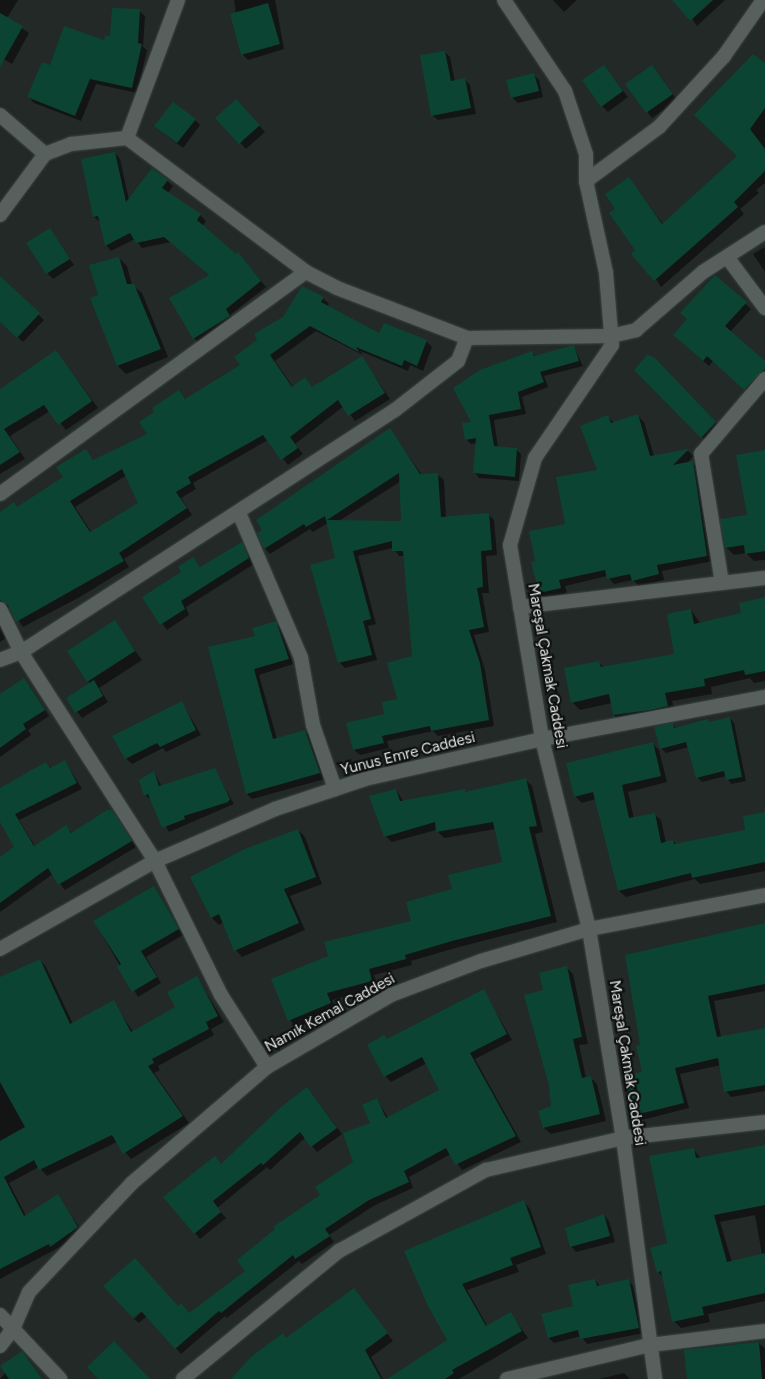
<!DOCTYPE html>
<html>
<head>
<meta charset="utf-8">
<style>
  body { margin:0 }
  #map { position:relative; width:765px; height:1379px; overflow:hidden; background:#222926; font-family:Figtree,sans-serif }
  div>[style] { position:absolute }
  .shadow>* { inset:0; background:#0007 }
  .building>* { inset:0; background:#0c4433 }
  .roads { filter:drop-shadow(0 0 1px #3e4542) drop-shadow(0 0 1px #3e4542) }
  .minor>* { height:14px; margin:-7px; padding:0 7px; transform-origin:7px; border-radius:7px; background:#58605d }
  span { translate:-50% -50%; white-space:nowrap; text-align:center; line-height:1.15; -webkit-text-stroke:4.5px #0e1110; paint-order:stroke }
  .street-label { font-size:15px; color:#e1e6e4 }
</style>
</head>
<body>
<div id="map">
  <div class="shadow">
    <div style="clip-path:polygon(0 0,18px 0,7px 18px,29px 33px,12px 64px,0 57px)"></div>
    <div style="clip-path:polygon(234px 0,275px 0,284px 49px,248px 60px,242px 54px)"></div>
    <div style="clip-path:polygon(553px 0,577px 0,564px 12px)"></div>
    <div style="clip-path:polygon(680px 0,725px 0,697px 26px)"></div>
    <div style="clip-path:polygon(139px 11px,145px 16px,143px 47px,147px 50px,137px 93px,96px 84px,81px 121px,34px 103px,29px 97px,51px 67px,111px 38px)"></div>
    <div style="clip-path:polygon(445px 52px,450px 57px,455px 82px,465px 80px,470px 85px,476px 114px,438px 120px,432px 115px)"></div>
    <div style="clip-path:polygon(765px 64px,765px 183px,756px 190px,759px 193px,740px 209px,744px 214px,661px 287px,637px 251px,617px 209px,629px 179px,663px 224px,739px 156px)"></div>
    <div style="clip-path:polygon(604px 66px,628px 97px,608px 112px,602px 106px)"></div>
    <div style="clip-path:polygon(657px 72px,677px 100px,652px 118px,647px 112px)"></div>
    <div style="clip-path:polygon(533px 74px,539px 80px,543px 97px,518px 103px,512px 97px)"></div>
    <div style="clip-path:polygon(242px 106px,265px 132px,246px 149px,217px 118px)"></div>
    <div style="clip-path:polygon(195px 120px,200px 125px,183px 148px,162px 132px)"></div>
    <div style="clip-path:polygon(115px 153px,120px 159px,129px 200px,152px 169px,173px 186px,168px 193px,200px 215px,206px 221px,202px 226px,236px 255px,238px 253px,266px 287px,230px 315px,235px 322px,199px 343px,194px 338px,210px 276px,171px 242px,142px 248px,135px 239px,111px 251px,106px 245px,100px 222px,94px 217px)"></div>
    <div style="clip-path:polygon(49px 229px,74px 265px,53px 279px,47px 273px)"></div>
    <div style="clip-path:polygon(765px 247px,765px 272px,753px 254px)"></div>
    <div style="clip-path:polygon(119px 258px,127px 266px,132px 285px,142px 293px,168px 357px,126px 374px,118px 366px,91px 299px,99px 296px)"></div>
    <div style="clip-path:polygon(715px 276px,751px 309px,730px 332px,765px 363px,765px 380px,751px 394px,713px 361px,709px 366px,680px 341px,689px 318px)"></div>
    <div style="clip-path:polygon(1px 279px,44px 320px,23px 342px,0 321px)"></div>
    <div style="clip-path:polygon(evenodd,323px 298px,329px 304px,327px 307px,380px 335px,426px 341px,432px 347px,423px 371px,410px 365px,408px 371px,360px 351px,363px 355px,316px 331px,275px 361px,293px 387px,310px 385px,313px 388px,362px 358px,390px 399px,355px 421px,344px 406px,295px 444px,303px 454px,288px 465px,268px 440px,193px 483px,196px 489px,181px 498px,192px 515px,124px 559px,129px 567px,80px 597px,23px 627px,10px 607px,0 610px,0 513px,14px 504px,18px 508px,64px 478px,86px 451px,94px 461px,148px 435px,156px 412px,179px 391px,186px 400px,242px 366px,323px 298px,127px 475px,140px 503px,92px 533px,75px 507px,127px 475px)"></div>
    <div style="clip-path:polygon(574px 347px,583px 366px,544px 376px,548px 387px,522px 397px,526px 414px,494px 420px,498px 448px,516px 449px,521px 454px,519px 481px,479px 478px,475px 473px,477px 443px,471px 444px,466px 439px,473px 423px,532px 353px,537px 357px)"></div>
    <div style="clip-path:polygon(56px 351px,98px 408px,66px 430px,50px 411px,10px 436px,25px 459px,0 474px,0 390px)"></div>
    <div style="clip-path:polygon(653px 359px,721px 428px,707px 442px,636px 370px)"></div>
    <div style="clip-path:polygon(607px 416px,614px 423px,638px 416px,644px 422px,654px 456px,688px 451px,694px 456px,686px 464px,693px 463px,699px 469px,713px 561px,662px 571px,664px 580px,639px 586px,633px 580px,614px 584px,607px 576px,565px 586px,567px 593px,547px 599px,541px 593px,533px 563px,567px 525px,598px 471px)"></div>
    <div style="clip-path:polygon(evenodd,390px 430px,422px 475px,438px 475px,444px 480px,446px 518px,488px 514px,494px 520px,497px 555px,486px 556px,489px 593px,482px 593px,489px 632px,474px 635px,485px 670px,494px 726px,438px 736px,433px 731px,387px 741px,389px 748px,360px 755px,354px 750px,398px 700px,413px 657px,404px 556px,399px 556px,393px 548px,358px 556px,376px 624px,368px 626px,377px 660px,345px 668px,339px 662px,336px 559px,328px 523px,313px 532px,310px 529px,270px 554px,265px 548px,390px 430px,401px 481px,403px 522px,339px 521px,401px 481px)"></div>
    <div style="clip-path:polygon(765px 452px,765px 560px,754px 561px,746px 553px,734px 555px,726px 547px,749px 516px)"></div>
    <div style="clip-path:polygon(242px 544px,254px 564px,186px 607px,189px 615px,167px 630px,143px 597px,183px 572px,193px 559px,201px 568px)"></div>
    <div style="clip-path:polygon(765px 599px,765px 681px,754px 683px,750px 678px,711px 687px,712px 694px,672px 701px,676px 714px,622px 723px,614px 715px,612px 703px,580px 710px,572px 702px,599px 662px,604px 668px,676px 655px,691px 610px,700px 623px,742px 614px)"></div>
    <div style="clip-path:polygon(114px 622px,142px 660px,99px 688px,108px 702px,82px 718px,67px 699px,90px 684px,69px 652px)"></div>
    <div style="clip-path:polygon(0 623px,6px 638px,0 642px)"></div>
    <div style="clip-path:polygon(275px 623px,281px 628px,293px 664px,259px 675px,277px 739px,305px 731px,311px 737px,325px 779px,252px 799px,247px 794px,210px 648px,256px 636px)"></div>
    <div style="clip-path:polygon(29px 686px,49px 716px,28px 730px,31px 735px,0 757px,0 696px)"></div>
    <div style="clip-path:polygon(182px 703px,201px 735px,166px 752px,163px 748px,132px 764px,126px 758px)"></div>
    <div style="clip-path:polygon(730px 718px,734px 723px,746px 781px,731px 784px,726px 776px,702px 782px,697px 777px,689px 747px,666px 753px,661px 748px,672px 725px,676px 728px,707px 720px,710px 723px)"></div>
    <div style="clip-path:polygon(652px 743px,659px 750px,667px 782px,628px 792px,634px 819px,654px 814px,661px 820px,666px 843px,673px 841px,677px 845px,746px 831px,765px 813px,765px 871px,700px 884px,695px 879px,626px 897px,619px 891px,596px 799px,582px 803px,575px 796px)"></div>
    <div style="clip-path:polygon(65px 761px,82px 789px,19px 820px,35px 846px,66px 827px,72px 833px,112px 812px,136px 847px,65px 890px,53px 874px,0 912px,0 858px,16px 847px,0 820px,0 790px,46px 763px,51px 768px)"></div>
    <div style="clip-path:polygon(214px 769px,234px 804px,169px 832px,152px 800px,145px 795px,154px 772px,162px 787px)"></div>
    <div style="clip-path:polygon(526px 780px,532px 786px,543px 832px,535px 834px,557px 922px,459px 947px,411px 961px,412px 965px,374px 975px,378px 987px,332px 1000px,337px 1010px,296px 1027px,290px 1020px,453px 890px,503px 862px,496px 829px,444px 838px,436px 830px,392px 842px,385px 836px,396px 790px,404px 802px,464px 791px,467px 793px)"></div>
    <div style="clip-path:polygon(298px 830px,305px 837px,322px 884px,290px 896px,305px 930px,242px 957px,236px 950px,224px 922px,219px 925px,212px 918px,192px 877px)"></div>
    <div style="clip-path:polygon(154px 888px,183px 935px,146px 957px,161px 983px,138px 997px,94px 921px)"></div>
    <div style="clip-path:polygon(765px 924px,765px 991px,714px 1001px,721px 1037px,765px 1030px,765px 1091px,731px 1097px,726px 1091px,721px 1065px,680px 1074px,689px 1108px,642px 1120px,636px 1114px,643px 1072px,642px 1046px)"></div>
    <div style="clip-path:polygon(40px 960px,46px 967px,73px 1024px,113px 1001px,133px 1032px,177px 1008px,197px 978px,224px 1022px,211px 1029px,214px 1035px,158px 1066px,160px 1070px,154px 1073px,189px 1123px,131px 1159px,117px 1142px,47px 1176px,39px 1167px,9px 1183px,26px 1216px,58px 1196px,84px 1234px,0 1279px,0 979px)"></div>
    <div style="clip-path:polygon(566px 967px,573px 974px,588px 1044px,579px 1045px,586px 1078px,590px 1077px,597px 1084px,606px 1121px,551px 1134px,544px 1128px,540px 1112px,553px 1107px,545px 991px)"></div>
    <div style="clip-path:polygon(483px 990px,512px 1040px,475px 1059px,521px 1142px,462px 1170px,451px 1154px,409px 1177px,413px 1188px,375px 1205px,329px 1235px,334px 1242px,302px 1264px,299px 1261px,227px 1318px,225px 1316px,181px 1354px,147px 1316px,139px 1323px,134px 1319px,146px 1308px,105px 1286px,178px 1307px,190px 1314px,247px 1271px,354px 1162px,372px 1123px,377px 1099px,388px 1118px,441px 1090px,427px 1063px,391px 1082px,385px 1076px,388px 1040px)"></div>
    <div style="clip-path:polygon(312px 1094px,342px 1134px,317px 1152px,305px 1138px,270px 1170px,267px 1167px,217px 1208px,226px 1218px,200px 1239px,195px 1233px,222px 1165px)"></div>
    <div style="clip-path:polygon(evenodd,765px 1146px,765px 1301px,708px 1314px,710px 1322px,681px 1328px,674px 1321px,664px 1278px,658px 1272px,693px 1149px,701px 1158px,765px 1146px,755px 1215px,762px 1255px,732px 1262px,720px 1222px,755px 1215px)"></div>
    <div style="clip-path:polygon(524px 1202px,530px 1209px,546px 1254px,516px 1265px,519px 1272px,467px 1290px,488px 1327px,511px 1314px,528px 1338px,459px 1379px,389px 1379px,449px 1340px,430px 1306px)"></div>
    <div style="clip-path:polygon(604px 1215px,609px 1221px,615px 1242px,576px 1252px,571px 1246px,581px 1222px)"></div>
    <div style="clip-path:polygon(595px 1280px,600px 1286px,628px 1280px,633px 1286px,644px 1333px,587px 1344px,581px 1336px,554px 1343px,549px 1338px)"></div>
    <div style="clip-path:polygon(354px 1290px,393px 1341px,371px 1357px,383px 1379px,232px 1379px)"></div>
    <div style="clip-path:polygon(759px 1343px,765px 1349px,765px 1379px,688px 1379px)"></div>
    <div style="clip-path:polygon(27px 1358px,42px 1379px,0 1379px,6px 1372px)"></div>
    <div style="clip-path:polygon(624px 1373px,630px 1379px,599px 1379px)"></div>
  </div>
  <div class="building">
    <div style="clip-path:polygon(672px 0,713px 0,690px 21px)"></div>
    <div style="clip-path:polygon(268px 3px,280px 44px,241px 55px,230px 14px)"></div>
    <div style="clip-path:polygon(112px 8px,140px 9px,138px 43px,142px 44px,132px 88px,90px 79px,75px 116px,27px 97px,42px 62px,50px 65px,64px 26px,104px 40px,105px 35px,110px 36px)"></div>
    <div style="clip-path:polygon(0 13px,23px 26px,0 67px)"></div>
    <div style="clip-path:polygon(445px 51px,451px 81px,465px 78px,471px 108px,431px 116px,420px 55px)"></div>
    <div style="clip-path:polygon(753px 54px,765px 63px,765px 108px,750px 129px,765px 149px,765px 171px,734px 202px,738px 207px,654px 281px,631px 254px,635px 250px,609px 213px,615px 209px,605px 194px,629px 177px,662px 224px,737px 156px,694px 115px)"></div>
    <div style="clip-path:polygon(604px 65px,623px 91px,601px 107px,582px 80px)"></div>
    <div style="clip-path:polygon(652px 65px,673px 94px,646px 113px,625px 84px)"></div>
    <div style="clip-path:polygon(534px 73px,539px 91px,511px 98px,506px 80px)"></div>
    <div style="clip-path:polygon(236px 99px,260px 125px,239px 144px,215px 118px)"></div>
    <div style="clip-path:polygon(173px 102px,196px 119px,177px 143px,154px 126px)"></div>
    <div style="clip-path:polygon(115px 152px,126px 202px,152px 168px,168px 180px,162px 188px,201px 214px,197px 220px,236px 254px,238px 252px,261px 281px,226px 309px,230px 316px,193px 339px,169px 298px,209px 275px,164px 237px,136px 243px,130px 233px,105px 246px,98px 216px,93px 217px,81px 159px)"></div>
    <div style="clip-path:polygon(50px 228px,70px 259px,46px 274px,26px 243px)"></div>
    <div style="clip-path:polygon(119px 257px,127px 284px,134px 284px,161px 349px,117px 366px,90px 298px,98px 295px,89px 265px)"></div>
    <div style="clip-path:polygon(715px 275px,747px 302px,725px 326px,765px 361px,765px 369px,744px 390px,707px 356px,703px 361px,673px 335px,687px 319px,680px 313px)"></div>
    <div style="clip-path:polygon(0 276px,40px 313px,17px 338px,0 322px)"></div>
    <div style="clip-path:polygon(evenodd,302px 286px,324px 297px,321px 302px,379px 333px,384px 323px,427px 340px,417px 366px,404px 360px,402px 366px,356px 347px,359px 352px,310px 326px,270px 355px,292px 387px,305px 377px,312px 387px,362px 356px,385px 393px,348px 416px,338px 400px,290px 437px,298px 448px,281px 460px,263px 435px,188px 477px,191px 483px,176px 492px,187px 508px,119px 553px,124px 561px,16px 622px,8px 605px,0 600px,0 512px,14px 502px,17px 507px,63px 477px,56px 467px,86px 449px,93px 460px,147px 434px,139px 422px,154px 412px,152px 408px,179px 390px,185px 399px,240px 365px,234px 357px,257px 340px,254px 334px,283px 317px,302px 286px,122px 469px,138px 503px,90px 532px,70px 501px,122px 469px)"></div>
    <div style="clip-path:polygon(574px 345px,579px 361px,540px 372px,544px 382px,518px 392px,521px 409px,489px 415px,494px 446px,517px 448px,515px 477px,473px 473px,476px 438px,465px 440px,462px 423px,471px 422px,453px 388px,480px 370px,532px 351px,534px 356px)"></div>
    <div style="clip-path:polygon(56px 350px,92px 401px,58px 425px,44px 405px,4px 429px,20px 452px,0 465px,0 389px)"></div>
    <div style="clip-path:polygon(647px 355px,654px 357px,716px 422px,701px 438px,634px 370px)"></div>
    <div style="clip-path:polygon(638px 414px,650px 456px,689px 449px,673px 465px,693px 461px,707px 556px,657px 565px,659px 574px,632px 581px,630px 574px,607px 579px,605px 570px,559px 580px,561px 588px,539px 593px,531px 562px,535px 561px,529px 531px,565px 524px,556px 477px,597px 470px,580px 426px,608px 415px,611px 423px)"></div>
    <div style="clip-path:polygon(evenodd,390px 428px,420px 474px,438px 473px,441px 517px,489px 513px,492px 550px,481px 551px,483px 587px,477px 588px,484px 627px,469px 630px,480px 663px,489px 720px,431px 731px,430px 726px,382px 736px,384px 743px,353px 750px,346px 723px,384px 714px,382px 702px,397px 699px,387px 663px,412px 656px,403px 551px,392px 551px,392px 541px,353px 551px,371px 619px,363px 621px,372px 655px,338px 663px,310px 565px,335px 558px,325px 516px,306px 527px,304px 524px,264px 549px,257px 533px,262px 530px,256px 520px,390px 428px,399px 473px,401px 521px,327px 520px,399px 473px)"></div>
    <div style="clip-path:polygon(765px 450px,765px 551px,745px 554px,744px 545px,725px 548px,720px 519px,747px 515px,736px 455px)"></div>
    <div style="clip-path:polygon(242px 542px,249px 558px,181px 601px,185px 609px,160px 625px,142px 597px,181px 572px,178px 567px,193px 557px,200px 567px)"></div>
    <div style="clip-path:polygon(765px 597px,765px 671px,745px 675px,744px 670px,704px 679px,705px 686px,665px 693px,668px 706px,650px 710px,613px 715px,609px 694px,571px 703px,564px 668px,599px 661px,601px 667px,674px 654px,667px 614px,691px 609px,694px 624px,741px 613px,739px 603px)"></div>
    <div style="clip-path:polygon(115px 620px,135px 651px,87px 682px,67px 651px)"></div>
    <div style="clip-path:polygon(276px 621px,289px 659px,254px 669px,273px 739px,305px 730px,320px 773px,246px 794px,208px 647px,255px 636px,252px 628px)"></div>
    <div style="clip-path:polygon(24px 678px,45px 710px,23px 724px,26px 729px,0 748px,0 694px)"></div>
    <div style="clip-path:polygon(94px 680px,103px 696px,75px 713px,66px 698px)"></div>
    <div style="clip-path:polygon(182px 701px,196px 730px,160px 747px,157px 743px,125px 759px,112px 736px)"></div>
    <div style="clip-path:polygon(730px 717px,742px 777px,726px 780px,724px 771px,696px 778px,686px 742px,660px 749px,654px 727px,673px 723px,674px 728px,708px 719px,709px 722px)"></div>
    <div style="clip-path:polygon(653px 742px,661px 776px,622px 785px,629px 818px,655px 813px,661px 843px,673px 840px,674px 844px,745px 830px,743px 816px,765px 812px,765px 862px,692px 878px,691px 873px,618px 891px,593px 792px,574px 797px,566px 763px)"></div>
    <div style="clip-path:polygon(65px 760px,77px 783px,15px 814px,34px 846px,66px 825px,71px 833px,107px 810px,112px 810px,132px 841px,58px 885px,48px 868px,0 903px,0 857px,14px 847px,0 822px,0 788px,46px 762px,50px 768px)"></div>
    <div style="clip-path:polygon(215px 768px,230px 799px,228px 802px,184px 816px,185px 819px,162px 828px,148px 794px,144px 796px,139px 780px,154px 771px,159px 786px)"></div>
    <div style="clip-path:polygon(526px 778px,537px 826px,529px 827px,551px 916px,452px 941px,405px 955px,406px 959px,369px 969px,372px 981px,327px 993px,331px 1003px,288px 1021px,271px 979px,328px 956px,324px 942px,411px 921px,406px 902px,452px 889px,448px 875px,502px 862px,493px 822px,436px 832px,435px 822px,384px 837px,369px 796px,396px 789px,400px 801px,465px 789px,465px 792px)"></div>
    <div style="clip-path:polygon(298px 829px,316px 877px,284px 889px,299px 923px,234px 951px,219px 914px,211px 918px,190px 877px,247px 848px)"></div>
    <div style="clip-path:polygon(154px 886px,179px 929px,141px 951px,157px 977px,132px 992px,117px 967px,121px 964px,93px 921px)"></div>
    <div style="clip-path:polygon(765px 923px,765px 984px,708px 996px,717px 1037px,765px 1028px,765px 1085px,724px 1092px,718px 1058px,675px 1068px,684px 1103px,635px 1115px,625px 1076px,642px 1072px,636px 1046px,640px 1045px,625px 955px)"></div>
    <div style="clip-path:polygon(40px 959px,70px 1024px,114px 1000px,131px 1032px,175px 1007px,167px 992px,197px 976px,218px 1016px,206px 1022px,209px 1029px,152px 1059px,154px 1063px,148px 1066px,183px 1116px,123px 1154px,112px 1135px,39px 1170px,34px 1160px,4px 1177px,24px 1216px,58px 1194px,78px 1227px,50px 1247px,49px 1244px,0 1269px,0 1141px,25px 1127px,0 1082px,0 977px)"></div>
    <div style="clip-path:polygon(567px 966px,582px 1037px,573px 1039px,582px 1078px,591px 1076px,600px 1114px,543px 1128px,538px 1111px,551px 1106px,549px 1086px,524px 995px,543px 990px,539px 973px)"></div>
    <div style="clip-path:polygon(484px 989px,507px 1034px,470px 1053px,516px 1136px,455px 1165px,446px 1148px,404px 1171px,409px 1182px,369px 1200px,325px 1229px,330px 1236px,295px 1259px,293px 1255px,221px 1313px,219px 1311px,175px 1349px,141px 1311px,133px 1318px,103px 1286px,135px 1258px,178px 1306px,181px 1303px,189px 1313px,245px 1271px,237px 1260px,275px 1229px,273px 1227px,320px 1195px,315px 1187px,353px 1162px,343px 1133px,370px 1123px,362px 1105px,377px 1098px,386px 1118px,439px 1090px,422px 1057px,384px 1077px,367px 1045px,384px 1035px,387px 1039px)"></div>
    <div style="clip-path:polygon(307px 1087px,337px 1128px,311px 1147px,300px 1132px,263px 1165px,261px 1163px,213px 1201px,221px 1212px,194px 1234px,163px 1197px,215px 1156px,221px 1164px,281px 1107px)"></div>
    <div style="clip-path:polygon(765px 1145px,765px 1205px,714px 1215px,727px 1262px,765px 1253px,765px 1293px,702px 1307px,704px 1315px,672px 1322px,661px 1271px,657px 1273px,650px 1248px,667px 1243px,649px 1156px,694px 1148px,696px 1158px)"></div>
    <div style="clip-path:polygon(524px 1200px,541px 1247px,510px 1258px,513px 1265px,462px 1284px,486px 1326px,511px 1312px,522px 1331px,452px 1370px,454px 1373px,445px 1379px,387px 1379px,447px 1340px,428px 1306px,404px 1251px)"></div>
    <div style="clip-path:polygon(604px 1214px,610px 1236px,570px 1247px,565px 1228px)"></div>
    <div style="clip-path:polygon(595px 1279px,597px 1286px,629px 1279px,639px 1328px,580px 1339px,578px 1330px,548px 1338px,541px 1314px,573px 1306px,568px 1285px)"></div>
    <div style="clip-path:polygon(354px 1288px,388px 1333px,365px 1350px,381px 1379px,231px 1379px,252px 1356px,283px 1333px,286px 1338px)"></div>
    <div style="clip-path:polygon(114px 1341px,150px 1379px,98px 1379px,87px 1367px)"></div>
    <div style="clip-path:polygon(759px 1342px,762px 1379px,687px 1379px,684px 1350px)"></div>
    <div style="clip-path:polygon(22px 1351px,25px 1355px,42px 1379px,9px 1379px,0 1366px)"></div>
  </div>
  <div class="roads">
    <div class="minor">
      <div style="left:504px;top:0;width:110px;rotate:56.2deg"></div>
      <div style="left:565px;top:91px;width:66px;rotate:71.6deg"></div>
      <div style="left:586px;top:154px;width:27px;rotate:90deg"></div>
      <div style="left:586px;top:181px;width:94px;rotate:77.7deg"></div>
      <div style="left:606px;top:273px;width:72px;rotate:85.2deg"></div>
      <div style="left:612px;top:345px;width:137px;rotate:124.3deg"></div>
      <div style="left:535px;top:458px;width:91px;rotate:106deg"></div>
      <div style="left:510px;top:545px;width:197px;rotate:80.6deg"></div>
      <div style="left:542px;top:739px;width:196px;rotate:76.1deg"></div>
      <div style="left:589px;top:929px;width:212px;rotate:80.8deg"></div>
      <div style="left:623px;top:1138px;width:243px;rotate:82.4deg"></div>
      <div style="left:0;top:115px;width:60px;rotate:40.9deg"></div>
      <div style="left:127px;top:138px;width:224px;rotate:36.8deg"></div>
      <div style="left:306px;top:272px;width:35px;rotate:27deg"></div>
      <div style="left:337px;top:288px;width:139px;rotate:21deg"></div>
      <div style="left:467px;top:338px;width:144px;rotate:-0.8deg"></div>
      <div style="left:611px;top:336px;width:26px;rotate:-13deg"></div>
      <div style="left:636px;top:330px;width:89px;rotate:-40.9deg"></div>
      <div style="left:703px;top:272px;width:74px;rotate:-32.8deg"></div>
      <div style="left:586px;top:181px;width:91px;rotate:-36.5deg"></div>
      <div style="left:659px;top:127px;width:96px;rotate:-47.5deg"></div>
      <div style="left:724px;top:56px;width:68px;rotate:-55.1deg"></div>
      <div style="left:0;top:215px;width:76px;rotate:-53.6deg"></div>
      <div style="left:45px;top:154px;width:28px;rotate:-21deg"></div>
      <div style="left:71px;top:144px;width:56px;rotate:-6.1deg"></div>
      <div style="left:127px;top:138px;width:147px;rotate:-69.7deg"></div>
      <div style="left:727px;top:257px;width:64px;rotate:53.3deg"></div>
      <div style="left:0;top:494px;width:378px;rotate:-36deg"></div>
      <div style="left:239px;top:513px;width:158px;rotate:66.8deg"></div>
      <div style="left:301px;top:658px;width:68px;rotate:79.8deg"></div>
      <div style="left:313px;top:725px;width:68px;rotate:71deg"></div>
      <div style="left:722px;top:583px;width:131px;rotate:-99.2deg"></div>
      <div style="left:701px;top:454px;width:99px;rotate:-49.5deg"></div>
      <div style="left:520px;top:607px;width:247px;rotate:-6.8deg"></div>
      <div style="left:0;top:609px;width:48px;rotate:64deg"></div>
      <div style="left:21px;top:652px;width:248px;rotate:57.3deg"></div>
      <div style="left:155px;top:861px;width:149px;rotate:63.8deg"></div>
      <div style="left:221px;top:995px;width:85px;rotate:57.4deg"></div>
      <div style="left:0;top:660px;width:22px;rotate:-21deg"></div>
      <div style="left:21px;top:652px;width:445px;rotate:-32.9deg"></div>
      <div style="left:395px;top:410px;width:80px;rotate:-37.9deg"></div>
      <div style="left:458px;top:361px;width:25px;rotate:-69deg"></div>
      <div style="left:0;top:949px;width:178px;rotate:-29.6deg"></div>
      <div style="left:155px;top:861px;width:131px;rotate:-23.4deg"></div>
      <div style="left:275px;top:809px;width:95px;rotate:-18.4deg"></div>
      <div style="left:365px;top:779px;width:181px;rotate:-12.7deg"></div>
      <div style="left:542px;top:739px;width:227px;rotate:-10.7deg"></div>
      <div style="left:0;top:1315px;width:88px;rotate:46.8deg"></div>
      <div style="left:0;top:1346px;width:21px;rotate:-53deg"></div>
      <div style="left:13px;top:1329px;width:40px;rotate:-66.6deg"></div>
      <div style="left:29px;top:1292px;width:150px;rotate:-46.6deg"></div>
      <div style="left:132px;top:1183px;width:178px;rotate:-40.7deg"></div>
      <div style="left:267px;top:1067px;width:143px;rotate:-30.1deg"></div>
      <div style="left:391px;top:995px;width:96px;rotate:-20.7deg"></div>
      <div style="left:481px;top:961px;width:113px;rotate:-16.5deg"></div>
      <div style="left:589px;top:929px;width:179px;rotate:-10.9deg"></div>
      <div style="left:183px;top:1379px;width:202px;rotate:-39.4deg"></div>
      <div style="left:339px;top:1251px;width:168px;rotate:-28.9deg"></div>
      <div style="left:486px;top:1170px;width:141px;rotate:-13.1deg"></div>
      <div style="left:623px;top:1138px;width:143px;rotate:-6.4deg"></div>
      <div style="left:507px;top:1379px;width:147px;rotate:-13.4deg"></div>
      <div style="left:650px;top:1345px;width:116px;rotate:-6.9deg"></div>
    </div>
  </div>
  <div class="street-label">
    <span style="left:547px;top:666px;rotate:80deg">Mareşal Çakmak Caddesi</span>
    <span style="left:408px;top:754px;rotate:-14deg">Yunus Emre Caddesi</span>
    <span style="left:330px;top:1013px;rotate:-29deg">Namık Kemal Caddesi</span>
    <span style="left:627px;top:1063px;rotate:81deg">Mareşal Çakmak Caddesi</span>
  </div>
</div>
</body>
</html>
